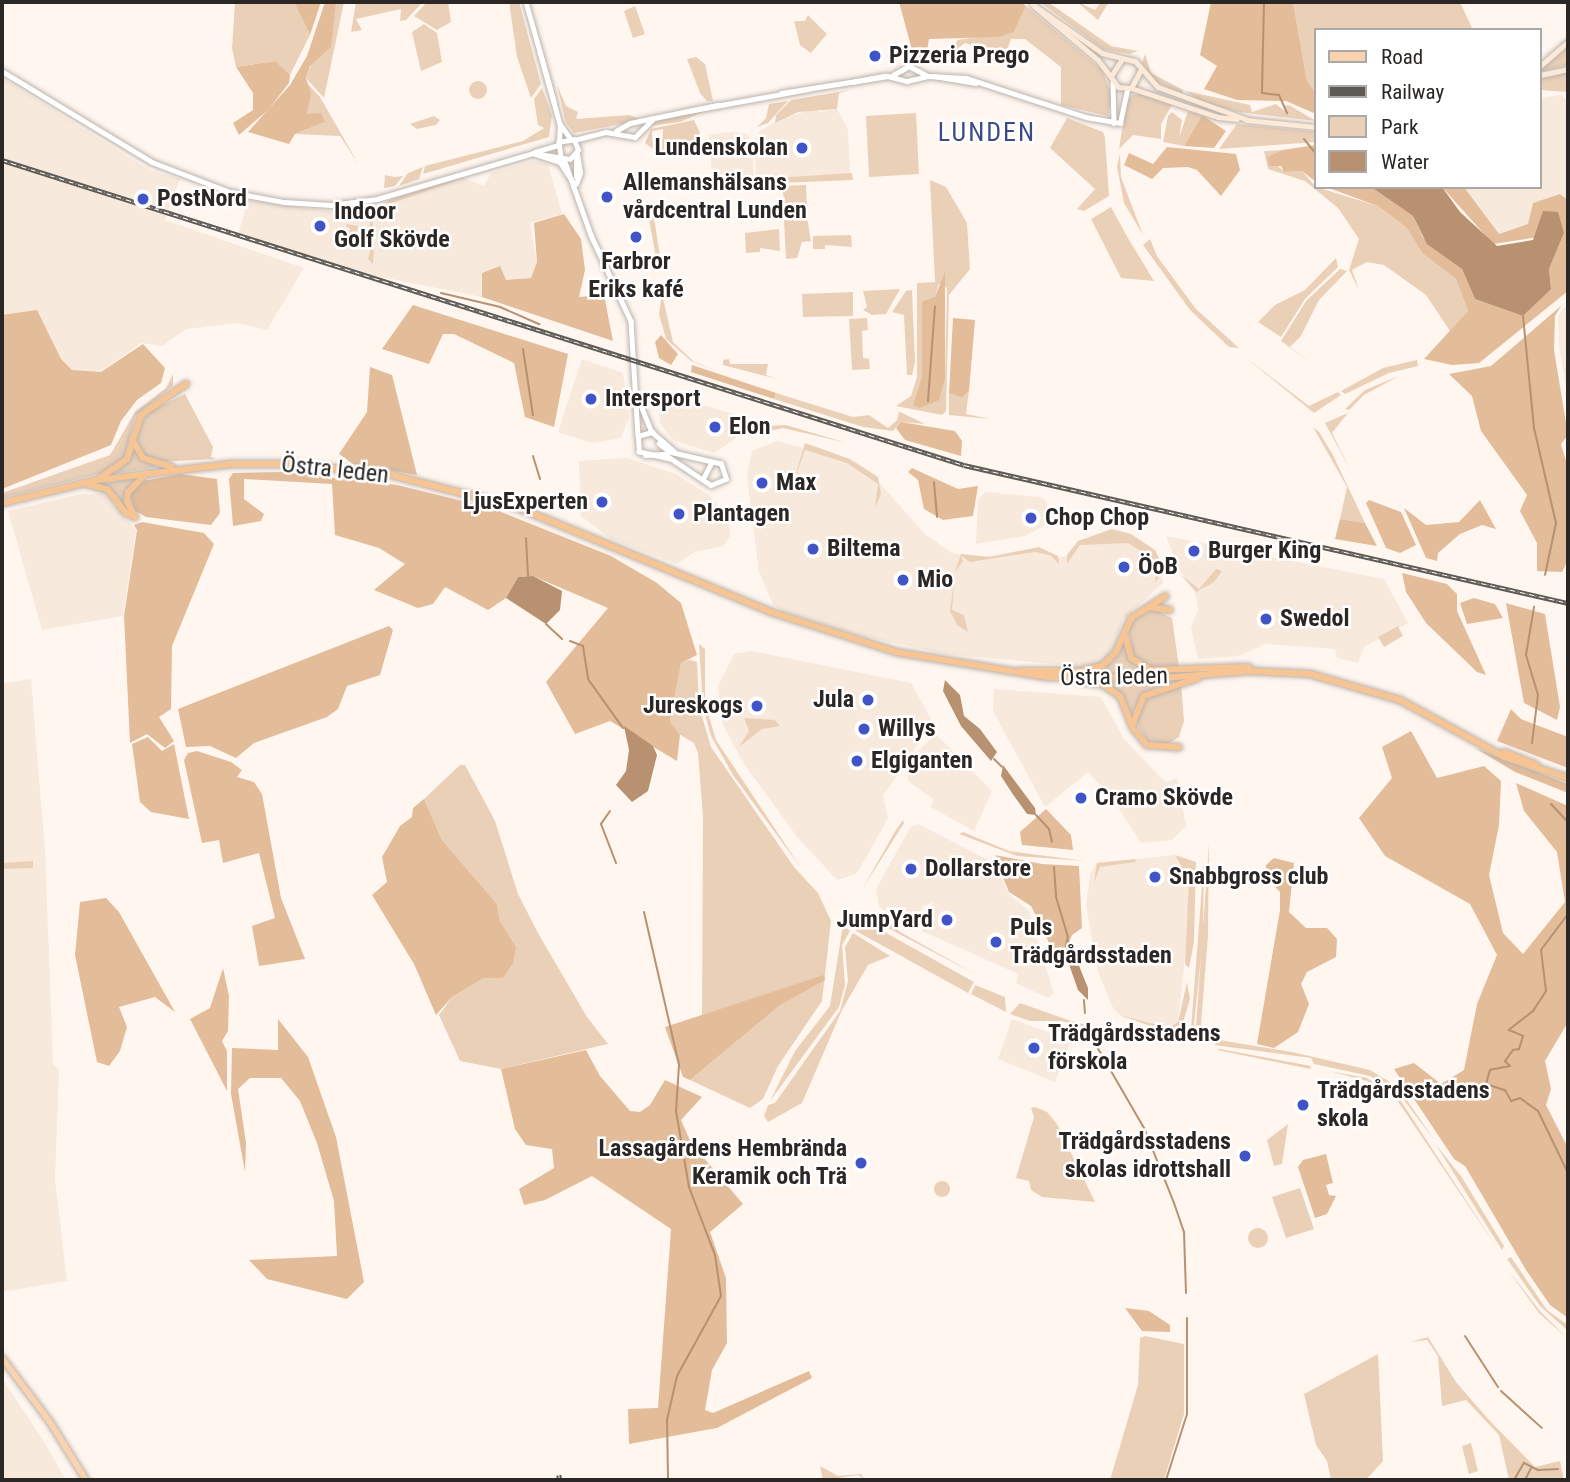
<!DOCTYPE html>
<html>
<head>
<meta charset="utf-8">
<style>
  body { margin:0 }
  #map { position:relative; width:1570px; height:1482px; overflow:hidden; background:#fff6ef; font-family:"Roboto Condensed",sans-serif }
  div>[style] { position:absolute }
  .built>* { inset:0; background:#f7e9dc }
  .green>* { inset:0; background:#ebd0b8 }
  .round { border-radius:50% }
  .forest>* { inset:0; background:#e3bc9a }
  .water>* { inset:0; background:#b79170 }
  .stream>* { height:2px; margin:-1px; padding:0 1px; transform-origin:1px; border-radius:1px; background:#b79170 }
  .roads { filter:drop-shadow(0 0 2px #bbb3ac) drop-shadow(0 0 2px #bbb3ac) }
  .tertiary>* { height:4.5px; margin:-2.25px; padding:0 2.25px; transform-origin:2.25px; border-radius:2.25px; background:#fff }
  .secondary>* { height:5px; margin:-2.5px; padding:0 2.5px; transform-origin:2.5px; border-radius:2.5px; background:#fce9d7 }
  .primary>* { height:6px; margin:-3px; padding:0 3px; transform-origin:3px; border-radius:3px; background:#f9d3af }
  .trunk>* { height:6px; margin:-3px; padding:0 3px; transform-origin:3px; border-radius:3px; background:#f7c494 }
  .rail>* { height:4.5px; margin-top:-2.25px; transform-origin:0; background:repeating-linear-gradient(90deg,#fff 0 5px,#5d5955 0 10px); box-sizing:border-box; border-block:2px solid #5d5955 }
  .dots>* { width:19px; height:19px; translate:-50% -50%; box-sizing:border-box; border:4px solid #fff; border-radius:50% }
  span { translate:-50% -50%; white-space:nowrap; text-align:center; line-height:1.15; -webkit-text-stroke:5px #fff; paint-order:stroke }
  .poi-label { font-size:24px; color:#2a2724; font-weight:700 }
  .left { translate:0 -50%; text-align:left }
  .right { translate:-100% -50%; text-align:right }
  .street-label { font-size:24px; color:#2a2724 }
  .neighbourhood-label { font-size:26px; color:#3c4b87; letter-spacing:2px }
  .frame { position:absolute; inset:0; border:4px solid #2a2724; pointer-events:none }
  .legend { position:absolute; left:1314px; top:28px; width:228px; height:161px; box-sizing:border-box; background:#fff; border:2px solid #aaa9a7; margin:0; padding:9px 12px; list-style:none; font-size:21px; color:#2a2724 }
  .legend li { display:flex; align-items:center; gap:14px; height:35px }
  .legend b { width:35px; border:2px solid #aaa9a7 }
</style>
</head>
<body>
<div id="map">
  <div class="built">
    <div style="clip-path:polygon(2px 78px,149px 170px,180px 179px,165px 220px,304px 268px,267px 330px,237px 323px,186px 329px,162px 346px,141px 343px,100px 372px,71px 370px,2px 315px)"></div>
    <div style="clip-path:polygon(1561px 95px,1568px 101px,1568px 200px,1560px 194px,1528px 224px,1499px 234px,1464px 187px,1540px 187px,1540px 98px)"></div>
    <div style="clip-path:polygon(817px 108px,819px 112px,837px 109px,848px 129px,850px 174px,756px 179px,754px 142px,760px 131px,780px 119px)"></div>
    <div style="clip-path:polygon(731px 132px,746px 134px,752px 140px,754px 182px,713px 185px,709px 135px)"></div>
    <div style="clip-path:polygon(532px 161px,548px 164px,562px 214px,530px 223px,537px 262px,531px 278px,506px 280px,482px 272px,482px 297px,372px 275px,238px 235px,248px 200px,337px 212px,364px 211px,464px 178px,484px 186px,491px 173px)"></div>
    <div style="clip-path:polygon(1564px 307px,1568px 307px,1568px 400px,1559px 346px,1558px 317px)"></div>
    <div style="clip-path:polygon(582px 359px,623px 373px,629px 418px,621px 438px,592px 443px,558px 432px)"></div>
    <div style="clip-path:polygon(666px 394px,737px 415px,735px 439px,714px 453px,674px 441px,660px 423px,659px 409px)"></div>
    <div style="clip-path:polygon(777px 441px,848px 460px,877px 480px,925px 534px,952px 553px,976px 558px,1036px 548px,1058px 558px,1069px 555px,1084px 542px,1133px 542px,1158px 562px,1163px 583px,1123px 619px,1115px 645px,1103px 662px,1088px 667px,945px 654px,858px 635px,782px 611px,773px 604px,759px 572px,747px 477px,752px 451px)"></div>
    <div style="clip-path:polygon(627px 458px,676px 474px,710px 496px,729px 523px,730px 536px,724px 546px,694px 552px,677px 564px,611px 539px,581px 516px,579px 461px)"></div>
    <div style="clip-path:polygon(985px 492px,1041px 497px,1047px 502px,1047px 524px,1025px 536px,976px 544px,978px 500px)"></div>
    <div style="clip-path:polygon(81px 494px,104px 494px,136px 530px,123px 616px,42px 630px,8px 511px)"></div>
    <div style="clip-path:polygon(1166px 536px,1384px 579px,1408px 623px,1364px 647px,1358px 663px,1337px 658px,1335px 649px,1265px 644px,1239px 656px,1198px 659px,1191px 627px,1198px 610px,1195px 591px,1179px 570px)"></div>
    <div style="clip-path:polygon(752px 651px,911px 683px,932px 721px,908px 760px,936px 734px,992px 791px,974px 831px,931px 807px,933px 799px,908px 781px,907px 762px,883px 795px,888px 818px,867px 856px,856px 874px,837px 880px,798px 838px,744px 764px,723px 725px,718px 686px,734px 654px)"></div>
    <div style="clip-path:polygon(31px 679px,45px 851px,53px 1064px,59px 1070px,55px 1180px,67px 1281px,2px 1292px,2px 684px)"></div>
    <div style="clip-path:polygon(994px 689px,1101px 697px,1124px 739px,1166px 783px,1177px 778px,1186px 826px,1172px 840px,1141px 843px,1114px 801px,1088px 772px,1045px 807px,993px 711px)"></div>
    <div style="clip-path:polygon(918px 824px,994px 863px,1009px 894px,1029px 911px,1054px 994px,1048px 998px,1016px 983px,1018px 974px,922px 931px,933px 902px,923px 907px,913px 927px,879px 907px,876px 889px,910px 828px)"></div>
    <div style="clip-path:polygon(1176px 855px,1189px 879px,1189px 920px,1178px 1022px,1169px 1028px,1123px 1017px,1114px 1010px,1098px 972px,1086px 906px,1090px 874px,1097px 863px)"></div>
    <div style="clip-path:polygon(1012px 1019px,1071px 1041px,1055px 1082px,998px 1059px)"></div>
    <div style="clip-path:polygon(2px 1378px,48px 1448px,66px 1480px,2px 1480px)"></div>
  </div>
  <div class="green">
    <div style="clip-path:polygon(235px 2px,294px 2px,310px 35px,290px 75px,274px 61px,236px 67px,232px 48px)"></div>
    <div style="clip-path:polygon(336px 2px,344px 2px,324px 98px,306px 78px)"></div>
    <div style="clip-path:polygon(356px 2px,419px 2px,421px 4px,406px 20px,400px 21px,401px 9px,356px 19px,362px 30px,351px 32px)"></div>
    <div style="clip-path:polygon(427px 2px,448px 2px,451px 22px,437px 30px,414px 16px)"></div>
    <div style="clip-path:polygon(509px 2px,519px 2px,541px 84px,531px 98px,517px 57px)"></div>
    <div style="clip-path:polygon(1040px 2px,1048px 2px,1111px 46px,1138px 51px,1129px 54px,1103px 49px)"></div>
    <div style="clip-path:polygon(1077px 2px,1095px 10px,1101px 2px,1109px 2px,1098px 20px)"></div>
    <div style="clip-path:polygon(1293px 2px,1460px 2px,1473px 30px,1316px 30px,1316px 93px,1307px 81px)"></div>
    <div style="clip-path:polygon(635px 6px,645px 34px,633px 38px,624px 11px)"></div>
    <div style="clip-path:polygon(1026px 6px,1102px 70px,1112px 95px,1108px 116px,1061px 105px,1061px 67px,1025px 39px,1011px 39px,1005px 56px,965px 43px,954px 51px,957px 40px,1014px 32px)"></div>
    <div style="clip-path:polygon(808px 15px,827px 34px,811px 53px,800px 45px,794px 21px,805px 21px)"></div>
    <div style="clip-path:polygon(424px 24px,437px 33px,442px 62px,421px 71px,412px 32px)"></div>
    <div style="clip-path:polygon(1568px 45px,1568px 65px,1540px 72px,1540px 69px)"></div>
    <div style="clip-path:polygon(1145px 54px,1151px 73px,1183px 90px,1182px 94px,1153px 80px,1142px 63px)"></div>
    <div style="clip-path:polygon(696px 57px,705px 64px,713px 101px,707px 101px,700px 93px,687px 59px)"></div>
    <div style="clip-path:polygon(1568px 72px,1568px 92px,1540px 90px,1540px 79px)"></div>
    <div class="round" style="left:469px;top:81px;width:18px;height:18px"></div>
    <div style="clip-path:polygon(306px 82px,320px 97px,359px 165px,340px 136px,295px 134px,325px 122px,307px 114px,310px 93px)"></div>
    <div style="clip-path:polygon(557px 85px,566px 106px,578px 112px,576px 119px,629px 115px,642px 120px,574px 133px,566px 123px)"></div>
    <div style="clip-path:polygon(542px 88px,552px 115px,549px 137px,423px 174px,425px 166px,523px 141px,544px 128px,538px 125px,534px 99px)"></div>
    <div style="clip-path:polygon(850px 90px,839px 93px,837px 109px,798px 112px,775px 123px,776px 115px,791px 100px)"></div>
    <div style="clip-path:polygon(1186px 91px,1250px 105px,1252px 112px,1276px 104px,1286px 112px,1283px 106px,1289px 105px,1316px 121px,1238px 112px,1200px 101px)"></div>
    <div style="clip-path:polygon(1144px 94px,1172px 105px,1161px 124px,1161px 139px,1133px 135px,1119px 149px,1126px 103px,1132px 95px)"></div>
    <div style="clip-path:polygon(788px 101px,768px 123px,757px 127px,766px 118px,769px 104px)"></div>
    <div style="clip-path:polygon(705px 111px,680px 122px,649px 126px,661px 119px)"></div>
    <div style="clip-path:polygon(1188px 111px,1202px 115px,1184px 146px,1163px 142px,1168px 116px,1172px 112px,1182px 120px,1179px 138px)"></div>
    <div style="clip-path:polygon(916px 113px,919px 174px,869px 177px,866px 116px)"></div>
    <div style="clip-path:polygon(434px 116px,440px 120px,436px 125px,417px 129px,410px 124px)"></div>
    <div style="clip-path:polygon(1067px 118px,1103px 132px,1105px 138px,1109px 196px,1084px 211px,1077px 209px,1095px 189px,1050px 148px)"></div>
    <div style="clip-path:polygon(694px 120px,700px 133px,700px 150px,662px 152px,663px 129px,652px 131px,653px 149px,645px 143px,651px 129px)"></div>
    <div style="clip-path:polygon(1237px 124px,1316px 132px,1316px 142px,1219px 149px)"></div>
    <div style="clip-path:polygon(1282px 150px,1267px 157px,1285px 172px,1302px 171px,1316px 187px,1378px 206px,1407px 228px,1422px 253px,1456px 279px,1468px 311px,1450px 331px,1426px 295px,1384px 265px,1367px 262px,1352px 270px,1359px 290px,1349px 270px,1359px 239px,1338px 208px,1305px 181px,1268px 169px,1264px 151px)"></div>
    <div style="clip-path:polygon(1120px 153px,1121px 177px,1143px 235px,1124px 203px,1117px 167px)"></div>
    <div style="clip-path:polygon(423px 167px,419px 179px,399px 186px,408px 173px)"></div>
    <div style="clip-path:polygon(852px 173px,853px 180px,756px 184px,756px 179px)"></div>
    <div style="clip-path:polygon(385px 175px,394px 177px,403px 176px,395px 186px,384px 188px)"></div>
    <div style="clip-path:polygon(465px 176px,464px 178px,383px 206px,389px 200px)"></div>
    <div style="clip-path:polygon(evenodd,930px 180px,946px 187px,967px 223px,970px 269px,949px 295px,946px 411px,942px 415px,896px 406px,911px 396px,917px 377px,917px 283px,935px 282px,930px 180px,939px 284px,947px 288px,945px 379px,913px 405px,922px 376px,922px 301px,935px 297px,939px 284px)"></div>
    <div style="clip-path:polygon(806px 185px,807px 212px,786px 215px,782px 186px)"></div>
    <div style="clip-path:polygon(1111px 207px,1128px 238px,1154px 281px,1121px 278px,1091px 219px)"></div>
    <div style="clip-path:polygon(647px 208px,651px 208px,655px 224px,661px 263px,657px 263px)"></div>
    <div style="clip-path:polygon(372px 209px,374px 250px,373px 264px,368px 259px,371px 247px,347px 240px,341px 251px,342px 238px,348px 237px,350px 228px,347px 227px,346px 224px,358px 226px,355px 238px,370px 237px,370px 219px,364px 219px,364px 211px,346px 212px,340px 218px,341px 213px,335px 211px)"></div>
    <div style="clip-path:polygon(807px 217px,811px 241px,802px 242px,797px 258px,786px 259px,784px 220px)"></div>
    <div style="clip-path:polygon(779px 229px,780px 251px,760px 248px,760px 252px,746px 253px,745px 233px)"></div>
    <div style="clip-path:polygon(851px 235px,852px 247px,825px 245px,825px 249px,813px 249px,813px 236px)"></div>
    <div style="clip-path:polygon(1150px 239px,1157px 256px,1196px 309px,1239px 348px,1229px 347px,1190px 310px,1143px 245px)"></div>
    <div style="clip-path:polygon(1336px 258px,1338px 267px,1305px 299px,1281px 337px,1258px 322px,1275px 305px,1305px 290px)"></div>
    <div style="clip-path:polygon(1340px 269px,1347px 271px,1319px 300px,1301px 336px,1290px 347px,1315px 366px,1281px 341px,1306px 301px)"></div>
    <div style="clip-path:polygon(900px 289px,886px 314px,872px 315px,863px 310px,867px 307px,863px 291px)"></div>
    <div style="clip-path:polygon(912px 290px,915px 362px,912px 375px,907px 375px,904px 315px,892px 312px,906px 291px)"></div>
    <div style="clip-path:polygon(853px 292px,853px 316px,803px 317px,802px 294px)"></div>
    <div style="clip-path:polygon(662px 294px,673px 342px,693px 361px,717px 371px,691px 361px,666px 339px,659px 314px)"></div>
    <div style="clip-path:polygon(867px 318px,868px 330px,862px 331px,863px 358px,869px 359px,870px 369px,852px 370px,849px 319px)"></div>
    <div style="clip-path:polygon(1245px 357px,1309px 406px,1338px 392px,1341px 395px,1314px 413px)"></div>
    <div style="clip-path:polygon(729px 359px,730px 364px,768px 364px,766px 375px,777px 379px,723px 365px,723px 360px)"></div>
    <div style="clip-path:polygon(1417px 360px,1418px 366px,1389px 373px,1345px 394px,1341px 391px,1383px 368px)"></div>
    <div style="clip-path:polygon(173px 374px,173px 386px,135px 416px,124px 459px,106px 472px,2px 498px,2px 493px,110px 455px,135px 412px,166px 388px)"></div>
    <div style="clip-path:polygon(1399px 376px,1364px 395px,1349px 410px,1345px 409px,1365px 390px)"></div>
    <div style="clip-path:polygon(969px 391px,966px 414px,990px 419px,949px 415px,949px 393px,962px 398px)"></div>
    <div style="clip-path:polygon(776px 393px,853px 417px,869px 415px,888px 428px,897px 420px,899px 412px,894px 409px,925px 424px,901px 422px,893px 431px,863px 427px,774px 399px)"></div>
    <div style="clip-path:polygon(185px 394px,213px 447px,211px 457px,216px 459px,155px 462px,142px 454px,136px 443px,137px 429px,149px 412px)"></div>
    <div style="clip-path:polygon(1348px 413px,1332px 433px,1351px 471px,1325px 423px)"></div>
    <div style="clip-path:polygon(786px 425px,840px 441px,847px 443px,783px 428px,747px 436px,767px 426px)"></div>
    <div style="clip-path:polygon(1313px 427px,1319px 432px,1333px 455px,1365px 523px,1340px 519px,1347px 487px)"></div>
    <div style="clip-path:polygon(805px 443px,850px 459px,878px 477px,881px 494px,875px 508px,878px 484px,847px 463px,805px 450px,797px 472px,801px 474px,796px 473px)"></div>
    <div style="clip-path:polygon(133px 447px,156px 467px,116px 473px,127px 462px)"></div>
    <div style="clip-path:polygon(137px 478px,126px 492px,130px 513px,115px 493px,100px 484px)"></div>
    <div style="clip-path:polygon(1112px 529px,1131px 534px,1155px 550px,1164px 568px,1156px 582px,1152px 558px,1128px 543px,1080px 545px,1067px 564px,1067px 555px,1078px 541px)"></div>
    <div style="clip-path:polygon(1039px 547px,1058px 556px,1059px 564px,1050px 555px,1035px 552px,970px 562px,961px 556px,963px 561px,955px 572px,961px 554px,990px 557px)"></div>
    <div style="clip-path:polygon(1216px 569px,1222px 571px,1214px 582px,1196px 592px,1181px 575px,1199px 589px)"></div>
    <div style="clip-path:polygon(955px 574px,952px 610px,964px 615px,968px 632px,957px 625px,950px 611px)"></div>
    <div style="clip-path:polygon(1153px 609px,1172px 618px,1179px 667px,1152px 669px,1132px 655px,1129px 629px,1136px 618px)"></div>
    <div style="clip-path:polygon(1398px 626px,1403px 636px,1384px 647px,1378px 637px)"></div>
    <div style="clip-path:polygon(1123px 642px,1130px 660px,1147px 674px,1085px 674px,1111px 663px)"></div>
    <div style="clip-path:polygon(699px 644px,705px 649px,705px 703px,716px 740px,801px 868px,733px 775px,711px 736px,703px 707px)"></div>
    <div style="clip-path:polygon(690px 660px,697px 662px,699px 706px,711px 747px,794px 867px,818px 893px,831px 921px,822px 1001px,778px 1066px,763px 1099px,750px 1108px,690px 1080px,779px 1006px,824px 980px,824px 976px,702px 1015px,703px 817px,698px 753px,694px 743px,674px 731px,670px 722px,681px 662px)"></div>
    <div style="clip-path:polygon(1174px 679px,1144px 693px,1131px 714px,1126px 703px,1104px 682px)"></div>
    <div style="clip-path:polygon(1181px 683px,1184px 721px,1179px 737px,1168px 744px,1148px 741px,1135px 720px,1143px 700px)"></div>
    <div style="clip-path:polygon(744px 718px,775px 720px,780px 726px,762px 729px,739px 747px,749px 731px)"></div>
    <div style="clip-path:polygon(460px 765px,465px 765px,495px 821px,518px 894px,538px 933px,587px 1017px,608px 1044px,501px 1069px,460px 1061px,439px 1015px,452px 997px,484px 978px,503px 978px,516px 947px,500px 921px,497px 904px,442px 840px,424px 799px)"></div>
    <div style="clip-path:polygon(903px 820px,904px 823px,863px 888px,894px 833px)"></div>
    <div style="clip-path:polygon(963px 832px,1009px 851px,1085px 861px,1017px 856px,959px 834px)"></div>
    <div style="clip-path:polygon(1209px 843px,1208px 936px,1201px 1024px,1210px 1039px,1203px 1043px,1196px 1026px)"></div>
    <div style="clip-path:polygon(1175px 855px,1196px 862px,1194px 942px,1189px 968px,1185px 964px,1189px 879px)"></div>
    <div style="clip-path:polygon(1135px 859px,1136px 862px,1100px 867px,1094px 883px,1097px 863px)"></div>
    <div style="clip-path:polygon(1204px 860px,1203px 938px,1194px 1024px,1199px 1042px,1193px 1039px,1191px 1029px)"></div>
    <div style="clip-path:polygon(33px 861px,33px 868px,2px 869px,2px 863px)"></div>
    <div style="clip-path:polygon(871px 911px,902px 933px,977px 975px,888px 928px)"></div>
    <div style="clip-path:polygon(863px 920px,974px 982px,968px 993px,856px 931px)"></div>
    <div style="clip-path:polygon(843px 925px,850px 931px,842px 945px,845px 985px,839px 1007px,770px 1101px,795px 1051px,830px 1006px)"></div>
    <div style="clip-path:polygon(853px 933px,890px 956px,868px 965px,842px 1010px,802px 1103px,768px 1122px,764px 1116px,768px 1105px,775px 1103px,840px 1011px,848px 981px,845px 947px)"></div>
    <div style="clip-path:polygon(1187px 982px,1190px 999px,1179px 1036px,1119px 1015px,1169px 1028px,1178px 1022px)"></div>
    <div style="clip-path:polygon(975px 985px,1005px 997px,1006px 1012px,971px 994px)"></div>
    <div style="clip-path:polygon(1020px 1003px,1071px 1021px,1168px 1046px,1061px 1021px,1030px 1021px,1010px 1014px)"></div>
    <div style="clip-path:polygon(1219px 1040px,1292px 1052px,1370px 1070px,1398px 1087px,1435px 1141px,1400px 1095px,1370px 1076px,1314px 1064px,1311px 1058px,1214px 1045px)"></div>
    <div style="clip-path:polygon(1220px 1049px,1311px 1066px,1310px 1069px,1217px 1050px)"></div>
    <div style="clip-path:polygon(1329px 1071px,1367px 1078px,1401px 1101px,1499px 1251px,1397px 1100px,1367px 1081px)"></div>
    <div style="clip-path:polygon(1035px 1107px,1047px 1112px,1057px 1124px,1095px 1202px,1042px 1197px,1031px 1190px,1029px 1181px,1016px 1178px,1034px 1117px,1031px 1108px)"></div>
    <div style="clip-path:polygon(1288px 1124px,1282px 1164px,1274px 1166px,1267px 1140px)"></div>
    <div style="clip-path:polygon(1436px 1145px,1461px 1176px,1504px 1246px,1502px 1250px)"></div>
    <div class="round" style="left:934px;top:1181px;width:16px;height:16px"></div>
    <div style="clip-path:polygon(1300px 1188px,1314px 1229px,1286px 1238px,1272px 1197px)"></div>
    <div class="round" style="left:1248px;top:1228px;width:20px;height:20px"></div>
    <div style="clip-path:polygon(1511px 1257px,1547px 1310px,1568px 1325px,1568px 1331px,1540px 1306px,1507px 1259px)"></div>
    <div style="clip-path:polygon(1508px 1270px,1540px 1311px,1568px 1339px,1539px 1313px)"></div>
    <div style="clip-path:polygon(1145px 1336px,1184px 1344px,1184px 1414px,1164px 1480px,1110px 1480px,1138px 1385px,1140px 1338px)"></div>
    <div style="clip-path:polygon(1428px 1337px,1456px 1382px,1489px 1420px,1535px 1467px,1560px 1461px,1564px 1480px,1509px 1480px,1499px 1435px,1466px 1400px,1442px 1406px,1438px 1356px,1427px 1340px,1411px 1342px)"></div>
    <div style="clip-path:polygon(1378px 1354px,1383px 1461px,1366px 1480px,1331px 1480px,1327px 1461px,1316px 1445px,1304px 1394px)"></div>
    <div style="clip-path:polygon(1471px 1443px,1478px 1471px,1469px 1474px,1462px 1446px)"></div>
    <div style="clip-path:polygon(820px 1466px,838px 1476px,861px 1474px,865px 1480px,858px 1475px,823px 1480px)"></div>
  </div>
  <div class="forest">
    <div style="clip-path:polygon(294px 2px,321px 2px,310px 35px)"></div>
    <div style="clip-path:polygon(325px 2px,336px 2px,331px 47px,310px 66px,306px 78px,311px 93px,307px 114px,321px 113px,325px 122px,295px 134px,289px 144px,248px 132px,290px 85px,307px 56px)"></div>
    <div style="clip-path:polygon(899px 2px,1021px 2px,1026px 6px,1014px 32px,999px 37px,929px 39px,925px 62px,912px 50px)"></div>
    <div style="clip-path:polygon(1211px 2px,1293px 2px,1307px 81px,1316px 93px,1316px 114px,1286px 101px,1237px 100px,1204px 89px,1217px 66px,1200px 55px)"></div>
    <div style="clip-path:polygon(275px 61px,290px 75px,289px 83px,268px 110px,239px 135px,233px 123px,253px 110px,253px 93px,236px 67px)"></div>
    <div style="clip-path:polygon(1202px 115px,1226px 131px,1214px 148px,1184px 146px)"></div>
    <div style="clip-path:polygon(1316px 145px,1316px 182px,1302px 171px,1284px 172px,1281px 166px,1269px 166px,1267px 157px,1282px 150px)"></div>
    <div style="clip-path:polygon(1167px 147px,1236px 154px,1240px 170px,1221px 196px,1197px 170px,1188px 167px,1163px 168px,1152px 179px,1124px 165px,1129px 153px,1153px 164px)"></div>
    <div style="clip-path:polygon(1326px 187px,1371px 187px,1413px 216px,1423px 237px,1462px 269px,1475px 299px,1523px 316px,1551px 288px,1549px 269px,1564px 233px,1493px 244px,1442px 187px,1464px 187px,1499px 234px,1528px 224px,1533px 203px,1560px 194px,1568px 200px,1568px 291px,1479px 363px,1452px 365px,1424px 359px,1468px 311px,1456px 279px,1422px 253px,1407px 228px,1378px 206px)"></div>
    <div style="clip-path:polygon(564px 214px,581px 239px,585px 270px,579px 297px,604px 295px,613px 341px,482px 297px,482px 273px,500px 266px,506px 280px,531px 278px,537px 262px,534px 223px)"></div>
    <div style="clip-path:polygon(945px 272px,945px 379px,939px 400px,920px 408px,913px 405px,922px 376px,922px 301px,935px 297px)"></div>
    <div style="clip-path:polygon(413px 305px,568px 354px,554px 427px,525px 417px,514px 363px,454px 334px,443px 334px,429px 364px,382px 349px)"></div>
    <div style="clip-path:polygon(1561px 306px,1555px 316px,1554px 350px,1568px 435px,1561px 444px,1568px 468px,1568px 560px,1562px 572px,1537px 571px,1537px 543px,1520px 511px,1527px 495px,1481px 431px,1472px 396px,1449px 374px,1491px 366px)"></div>
    <div style="clip-path:polygon(37px 310px,61px 359px,72px 370px,101px 372px,143px 344px,165px 368px,161px 383px,137px 400px,121px 421px,111px 445px,2px 489px,2px 315px)"></div>
    <div style="clip-path:polygon(953px 318px,975px 320px,969px 391px,962px 398px,949px 393px)"></div>
    <div style="clip-path:polygon(661px 335px,678px 354px,671px 365px,659px 358px,655px 342px)"></div>
    <div style="clip-path:polygon(692px 365px,776px 393px,774px 399px,691px 372px)"></div>
    <div style="clip-path:polygon(370px 367px,392px 375px,417px 475px,353px 464px,339px 454px,367px 412px)"></div>
    <div style="clip-path:polygon(901px 422px,955px 431px,962px 441px,961px 456px,905px 440px,896px 428px)"></div>
    <div style="clip-path:polygon(912px 468px,958px 489px,978px 486px,973px 516px,943px 520px,924px 509px,918px 480px,908px 472px)"></div>
    <div style="clip-path:polygon(284px 472px,397px 485px,491px 508px,611px 556px,657px 583px,681px 603px,697px 655px,681px 663px,670px 722px,680px 735px,677px 761px,610px 721px,575px 734px,546px 682px,608px 608px,533px 576px,518px 577px,506px 598px,488px 610px,445px 587px,433px 604px,418px 608px,374px 590px,405px 564px,379px 548px,335px 535px,332px 484px,244px 479px,244px 499px,264px 514px,261px 521px,233px 526px,229px 479px,233px 473px)"></div>
    <div style="clip-path:polygon(180px 474px,217px 479px,220px 513px,211px 525px,146px 517px,134px 510px,130px 495px,143px 481px)"></div>
    <div style="clip-path:polygon(1369px 500px,1401px 512px,1416px 545px,1400px 553px,1386px 548px,1366px 503px)"></div>
    <div style="clip-path:polygon(1480px 500px,1496px 529px,1482px 525px,1460px 534px,1438px 553px,1437px 561px,1426px 558px,1404px 508px,1426px 525px,1459px 522px)"></div>
    <div style="clip-path:polygon(1340px 519px,1365px 523px,1377px 546px,1335px 539px)"></div>
    <div style="clip-path:polygon(142px 522px,204px 533px,214px 544px,172px 646px,171px 709px,159px 717px,174px 741px,165px 748px,147px 734px,130px 743px,124px 616px,137px 530px,134px 525px)"></div>
    <div style="clip-path:polygon(1402px 573px,1447px 584px,1457px 594px,1457px 611px,1486px 675px,1477px 672px,1426px 623px,1406px 592px)"></div>
    <div style="clip-path:polygon(1474px 598px,1495px 604px,1503px 618px,1467px 624px,1460px 603px)"></div>
    <div style="clip-path:polygon(1506px 603px,1545px 614px,1560px 707px,1557px 720px,1524px 703px)"></div>
    <div style="clip-path:polygon(389px 626px,393px 630px,380px 675px,347px 686px,338px 709px,327px 717px,254px 743px,236px 758px,210px 746px,186px 747px,178px 709px)"></div>
    <div style="clip-path:polygon(1511px 709px,1521px 719px,1568px 737px,1568px 768px,1497px 741px)"></div>
    <div style="clip-path:polygon(1411px 731px,1437px 778px,1484px 766px,1501px 781px,1499px 825px,1489px 875px,1503px 933px,1523px 954px,1565px 902px,1557px 852px,1524px 811px,1516px 783px,1568px 806px,1568px 1022px,1545px 1061px,1551px 1089px,1546px 1105px,1568px 1148px,1568px 1318px,1550px 1305px,1526px 1270px,1465px 1166px,1454px 1159px,1394px 1069px,1414px 1063px,1441px 1084px,1464px 1070px,1477px 1004px,1497px 955px,1470px 904px,1385px 856px,1359px 818px,1392px 778px,1382px 747px)"></div>
    <div style="clip-path:polygon(148px 737px,162px 751px,174px 744px,189px 819px,151px 812px,140px 802px,132px 744px)"></div>
    <div style="clip-path:polygon(1475px 748px,1568px 784px,1568px 793px,1515px 772px)"></div>
    <div style="clip-path:polygon(197px 751px,231px 762px,242px 770px,237px 777px,254px 782px,262px 794px,281px 898px,305px 959px,259px 966px,252px 926px,275px 918px,259px 853px,223px 863px,219px 840px,202px 843px,184px 760px,188px 753px)"></div>
    <div style="clip-path:polygon(424px 799px,442px 840px,497px 904px,500px 921px,516px 947px,513px 963px,503px 978px,484px 978px,452px 997px,436px 1015px,414px 964px,372px 895px,387px 882px,382px 857px,400px 826px,412px 817px,413px 808px)"></div>
    <div style="clip-path:polygon(1046px 809px,1071px 835px,1073px 850px,1022px 845px,1020px 832px)"></div>
    <div style="clip-path:polygon(995px 855px,1042px 864px,1079px 866px,1082px 928px,1072px 935px,1063px 957px,1054px 953px,1031px 906px,1009px 892px,1001px 873px,1003px 863px)"></div>
    <div style="clip-path:polygon(1274px 858px,1294px 863px,1289px 912px,1306px 928px,1327px 928px,1337px 939px,1336px 957px,1307px 972px,1301px 984px,1309px 1004px,1298px 1032px,1274px 1048px,1257px 1044px,1280px 910px,1280px 892px,1266px 877px,1266px 865px)"></div>
    <div style="clip-path:polygon(106px 898px,119px 912px,175px 1012px,155px 997px,119px 1007px,127px 1027px,120px 1051px,109px 1066px,97px 1062px,75px 955px,80px 902px)"></div>
    <div style="clip-path:polygon(223px 968px,229px 996px,228px 1031px,222px 1041px,227px 1051px,227px 1091px,190px 1019px,210px 1008px)"></div>
    <div style="clip-path:polygon(824px 975px,825px 980px,779px 1006px,690px 1080px,683px 1077px,665px 1027px)"></div>
    <div style="clip-path:polygon(278px 1019px,308px 1057px,336px 1137px,364px 1282px,347px 1299px,267px 1279px,249px 1260px,337px 1256px,334px 1201px,317px 1143px,300px 1101px,281px 1078px,250px 1078px,238px 1089px,246px 1143px,245px 1172px,231px 1094px,232px 1048px,278px 1050px)"></div>
    <div style="clip-path:polygon(586px 1050px,600px 1076px,630px 1111px,640px 1112px,650px 1105px,665px 1080px,702px 1097px,681px 1120px,691px 1143px,743px 1204px,710px 1232px,726px 1278px,727px 1343px,712px 1370px,705px 1410px,713px 1413px,809px 1371px,812px 1378px,717px 1428px,629px 1444px,628px 1409px,658px 1408px,671px 1229px,592px 1176px,545px 1200px,524px 1205px,519px 1189px,554px 1168px,552px 1149px,526px 1145px,515px 1129px,501px 1069px)"></div>
    <div style="clip-path:polygon(1326px 1154px,1333px 1183px,1326px 1185px,1329px 1195px,1336px 1196px,1327px 1214px,1315px 1218px,1298px 1167px,1303px 1160px)"></div>
    <div style="clip-path:polygon(1125px 1308px,1149px 1311px,1170px 1325px,1170px 1332px,1142px 1331px)"></div>
  </div>
  <div class="water">
    <div style="clip-path:polygon(1371px 187px,1442px 187px,1460px 212px,1497px 246px,1533px 240px,1543px 211px,1558px 212px,1564px 233px,1549px 269px,1551px 289px,1523px 316px,1475px 299px,1462px 269px,1427px 244px,1413px 216px)"></div>
    <div style="clip-path:polygon(533px 576px,562px 591px,560px 610px,546px 624px,506px 598px,518px 577px)"></div>
    <div style="clip-path:polygon(945px 680px,960px 695px,964px 716px,980px 729px,997px 752px,991px 761px,961px 726px,943px 691px)"></div>
    <div style="clip-path:polygon(624px 726px,653px 746px,657px 755px,648px 791px,632px 802px,616px 785px,626px 771px,629px 750px)"></div>
    <div style="clip-path:polygon(1003px 765px,1035px 808px,1036px 815px,1027px 814px,1012px 793px,1001px 776px)"></div>
    <div style="clip-path:polygon(1067px 936px,1088px 988px,1088px 1000px,1078px 990px,1064px 950px)"></div>
  </div>
  <div class="stream">
    <div style="left:1264px;top:2px;width:91px;rotate:91.3deg"></div>
    <div style="left:1262px;top:93px;width:17px;rotate:7deg"></div>
    <div style="left:1279px;top:95px;width:20px;rotate:66deg"></div>
    <div style="left:1304px;top:139px;width:19px;rotate:51deg"></div>
    <div style="left:441px;top:293px;width:61px;rotate:13.3deg"></div>
    <div style="left:500px;top:307px;width:43px;rotate:23.6deg"></div>
    <div style="left:1523px;top:316px;width:113px;rotate:84.4deg"></div>
    <div style="left:1534px;top:428px;width:98px;rotate:77deg"></div>
    <div style="left:1556px;top:523px;width:53px;rotate:101.9deg"></div>
    <div style="left:523px;top:349px;width:67px;rotate:81.4deg"></div>
    <div style="left:928px;top:401px;width:95px;rotate:-85.8deg"></div>
    <div style="left:533px;top:456px;width:24px;rotate:73deg"></div>
    <div style="left:934px;top:482px;width:35px;rotate:85deg"></div>
    <div style="left:526px;top:538px;width:38px;rotate:87deg"></div>
    <div style="left:546px;top:624px;width:22px;rotate:43deg"></div>
    <div style="left:570px;top:641px;width:14px;rotate:21deg"></div>
    <div style="left:583px;top:646px;width:33px;rotate:81deg"></div>
    <div style="left:588px;top:679px;width:60px;rotate:54.5deg"></div>
    <div style="left:1532px;top:743px;width:48px;rotate:-82.9deg"></div>
    <div style="left:1538px;top:695px;width:42px;rotate:-106.7deg"></div>
    <div style="left:1526px;top:655px;width:49px;rotate:-80.5deg"></div>
    <div style="left:994px;top:759px;width:11px;rotate:45deg"></div>
    <div style="left:1551px;top:804px;width:25px;rotate:47deg"></div>
    <div style="left:610px;top:811px;width:16px;rotate:125deg"></div>
    <div style="left:601px;top:824px;width:42px;rotate:69deg"></div>
    <div style="left:1036px;top:815px;width:19px;rotate:47deg"></div>
    <div style="left:1049px;top:829px;width:13px;rotate:77deg"></div>
    <div style="left:1054px;top:867px;width:30px;rotate:86deg"></div>
    <div style="left:1056px;top:897px;width:42px;rotate:73.3deg"></div>
    <div style="left:644px;top:912px;width:157px;rotate:77.1deg"></div>
    <div style="left:679px;top:1065px;width:46px;rotate:93.7deg"></div>
    <div style="left:676px;top:1111px;width:77px;rotate:80.3deg"></div>
    <div style="left:689px;top:1187px;width:73px;rotate:69.1deg"></div>
    <div style="left:715px;top:1255px;width:41px;rotate:81.7deg"></div>
    <div style="left:721px;top:1296px;width:91px;rotate:118.8deg"></div>
    <div style="left:677px;top:1376px;width:45px;rotate:102.8deg"></div>
    <div style="left:667px;top:1420px;width:60px;rotate:89deg"></div>
    <div style="left:1568px;top:914px;width:45px;rotate:126.9deg"></div>
    <div style="left:1541px;top:950px;width:41px;rotate:83deg"></div>
    <div style="left:1546px;top:991px;width:24px;rotate:123deg"></div>
    <div style="left:1533px;top:1011px;width:31px;rotate:142deg"></div>
    <div style="left:1509px;top:1030px;width:15px;rotate:23deg"></div>
    <div style="left:1523px;top:1036px;width:14px;rotate:107deg"></div>
    <div style="left:1519px;top:1049px;width:6px;rotate:171deg"></div>
    <div style="left:1513px;top:1050px;width:14px;rotate:126deg"></div>
    <div style="left:1505px;top:1061px;width:7px;rotate:45deg"></div>
    <div style="left:1510px;top:1066px;width:20px;rotate:169deg"></div>
    <div style="left:1490px;top:1070px;width:15px;rotate:106deg"></div>
    <div style="left:1486px;top:1084px;width:20px;rotate:18deg"></div>
    <div style="left:1505px;top:1090px;width:13px;rotate:61deg"></div>
    <div style="left:1511px;top:1101px;width:9px;rotate:-18deg"></div>
    <div style="left:1520px;top:1098px;width:22px;rotate:36deg"></div>
    <div style="left:1538px;top:1111px;width:69px;rotate:64.2deg"></div>
    <div style="left:1084px;top:1000px;width:13px;rotate:86deg"></div>
    <div style="left:1093px;top:1040px;width:102px;rotate:59.9deg"></div>
    <div style="left:1144px;top:1128px;width:81px;rotate:68.2deg"></div>
    <div style="left:1174px;top:1203px;width:31px;rotate:71deg"></div>
    <div style="left:1184px;top:1232px;width:61px;rotate:88.1deg"></div>
    <div style="left:1568px;top:1222px;width:12px;rotate:90deg"></div>
    <div style="left:1465px;top:1336px;width:61px;rotate:57.1deg"></div>
    <div style="left:1501px;top:1391px;width:55px;rotate:42.1deg"></div>
    <div style="left:1166px;top:1480px;width:69px;rotate:-72.3deg"></div>
    <div style="left:1187px;top:1414px;width:96px;rotate:-90deg"></div>
    <div style="left:1514px;top:1480px;width:20px;rotate:-60deg"></div>
    <div style="left:1524px;top:1463px;width:16px;rotate:27deg"></div>
    <div style="left:1538px;top:1470px;width:20px;rotate:-3deg"></div>
    <div style="left:1525px;top:1480px;width:13px;rotate:-63deg"></div>
  </div>
  <div class="roads">
    <div class="tertiary">
      <div style="left:526px;top:2px;width:103px;rotate:74.2deg"></div>
      <div style="left:540px;top:52px;width:75px;rotate:74.5deg"></div>
      <div style="left:560px;top:124px;width:17px;rotate:54deg"></div>
      <div style="left:2px;top:71px;width:175px;rotate:31.2deg"></div>
      <div style="left:152px;top:162px;width:84px;rotate:21deg"></div>
      <div style="left:230px;top:192px;width:55px;rotate:10.5deg"></div>
      <div style="left:284px;top:202px;width:47px;rotate:3.7deg"></div>
      <div style="left:331px;top:205px;width:46px;rotate:-7.4deg"></div>
      <div style="left:377px;top:199px;width:163px;rotate:-16.4deg"></div>
      <div style="left:533px;top:153px;width:37px;rotate:9deg"></div>
      <div style="left:570px;top:159px;width:12px;rotate:-48deg"></div>
      <div style="left:578px;top:150px;width:11px;rotate:-112deg"></div>
      <div style="left:574px;top:140px;width:15px;rotate:172deg"></div>
      <div style="left:559px;top:142px;width:15px;rotate:82deg"></div>
      <div style="left:893px;top:75px;width:18px;rotate:-29deg"></div>
      <div style="left:909px;top:66px;width:21px;rotate:28deg"></div>
      <div style="left:928px;top:76px;width:38px;rotate:3deg"></div>
      <div style="left:966px;top:78px;width:126px;rotate:18deg"></div>
      <div style="left:1086px;top:117px;width:35px;rotate:10deg"></div>
      <div style="left:1120px;top:123px;width:35px;rotate:-78deg"></div>
      <div style="left:934px;top:76px;width:42px;rotate:9.7deg"></div>
      <div style="left:852px;top:82px;width:33px;rotate:-11deg"></div>
      <div style="left:1113px;top:82px;width:41px;rotate:88.6deg"></div>
      <div style="left:781px;top:93px;width:108px;rotate:-9deg"></div>
      <div style="left:888px;top:76px;width:20px;rotate:15deg"></div>
      <div style="left:907px;top:81px;width:22px;rotate:-13deg"></div>
      <div style="left:688px;top:111px;width:123px;rotate:-10.3deg"></div>
      <div style="left:616px;top:131px;width:16px;rotate:-30deg"></div>
      <div style="left:630px;top:123px;width:90px;rotate:-11.6deg"></div>
      <div style="left:574px;top:140px;width:33px;rotate:-14deg"></div>
      <div style="left:606px;top:132px;width:29px;rotate:10deg"></div>
      <div style="left:635px;top:137px;width:24px;rotate:-45deg"></div>
      <div style="left:559px;top:142px;width:17px;rotate:-87deg"></div>
      <div style="left:535px;top:152px;width:24px;rotate:-17deg"></div>
      <div style="left:535px;top:154px;width:26px;rotate:18deg"></div>
      <div style="left:560px;top:162px;width:24px;rotate:57deg"></div>
      <div style="left:564px;top:159px;width:81px;rotate:70.4deg"></div>
      <div style="left:591px;top:235px;width:95px;rotate:65.1deg"></div>
      <div style="left:631px;top:321px;width:115px;rotate:86.5deg"></div>
      <div style="left:576px;top:177px;width:22px;rotate:-90deg"></div>
      <div style="left:576px;top:184px;width:12px;rotate:-70deg"></div>
      <div style="left:580px;top:173px;width:20px;rotate:-99deg"></div>
      <div style="left:638px;top:398px;width:37px;rotate:68deg"></div>
      <div style="left:645px;top:455px;width:19px;rotate:-3deg"></div>
      <div style="left:664px;top:454px;width:56px;rotate:33.4deg"></div>
      <div style="left:711px;top:485px;width:16px;rotate:-22deg"></div>
      <div style="left:726px;top:479px;width:16px;rotate:-108deg"></div>
      <div style="left:721px;top:464px;width:53px;rotate:-167deg"></div>
      <div style="left:669px;top:452px;width:13px;rotate:-141deg"></div>
      <div style="left:670px;top:459px;width:32px;rotate:-167deg"></div>
      <div style="left:639px;top:452px;width:16px;rotate:-94deg"></div>
      <div style="left:638px;top:436px;width:15px;rotate:-16deg"></div>
      <div style="left:652px;top:432px;width:30px;rotate:41deg"></div>
      <div style="left:704px;top:477px;width:16px;rotate:-63deg"></div>
    </div>
    <div class="secondary">
      <div style="left:1032px;top:4px;width:85px;rotate:35deg"></div>
      <div style="left:1102px;top:53px;width:34px;rotate:14deg"></div>
      <div style="left:1135px;top:61px;width:35px;rotate:49deg"></div>
      <div style="left:1158px;top:87px;width:96px;rotate:20.1deg"></div>
      <div style="left:1034px;top:6px;width:84px;rotate:40.2deg"></div>
      <div style="left:1098px;top:60px;width:34px;rotate:53deg"></div>
      <div style="left:1118px;top:87px;width:13px;rotate:4deg"></div>
      <div style="left:1131px;top:88px;width:19px;rotate:-62deg"></div>
      <div style="left:1540px;top:66px;width:37px;rotate:-41deg"></div>
      <div style="left:1540px;top:75px;width:29px;rotate:-12deg"></div>
      <div style="left:1111px;top:76px;width:20px;rotate:-57deg"></div>
      <div style="left:1131px;top:88px;width:92px;rotate:18.4deg"></div>
      <div style="left:1218px;top:117px;width:19px;rotate:6deg"></div>
      <div style="left:1246px;top:120px;width:70px;rotate:5.7deg"></div>
    </div>
    <div class="primary">
      <div style="left:2px;top:1358px;width:80px;rotate:53.1deg"></div>
      <div style="left:50px;top:1422px;width:68px;rotate:58.2deg"></div>
    </div>
    <div class="trunk">
      <div style="left:132px;top:439px;width:22px;rotate:60deg"></div>
      <div style="left:143px;top:458px;width:30px;rotate:17deg"></div>
      <div style="left:100px;top:478px;width:33px;rotate:-35deg"></div>
      <div style="left:127px;top:459px;width:46px;rotate:-72.3deg"></div>
      <div style="left:141px;top:415px;width:55px;rotate:-34.6deg"></div>
      <div style="left:84px;top:483px;width:25px;rotate:16deg"></div>
      <div style="left:108px;top:490px;width:28px;rotate:52deg"></div>
      <div style="left:125px;top:512px;width:11px;rotate:27deg"></div>
      <div style="left:2px;top:503px;width:97px;rotate:-13.7deg"></div>
      <div style="left:96px;top:480px;width:136px;rotate:-6.8deg"></div>
      <div style="left:231px;top:464px;width:61px"></div>
      <div style="left:292px;top:464px;width:97px;rotate:5.9deg"></div>
      <div style="left:388px;top:474px;width:135px;rotate:14.5deg"></div>
      <div style="left:519px;top:508px;width:273px;rotate:22.4deg"></div>
      <div style="left:771px;top:612px;width:131px;rotate:17.7deg"></div>
      <div style="left:896px;top:652px;width:153px;rotate:9.4deg"></div>
      <div style="left:1047px;top:677px;width:116px;rotate:0.5deg"></div>
      <div style="left:1163px;top:678px;width:87px;rotate:-4.6deg"></div>
      <div style="left:1250px;top:671px;width:60px;rotate:2.9deg"></div>
      <div style="left:1310px;top:674px;width:94px;rotate:16.1deg"></div>
      <div style="left:1400px;top:700px;width:119px;rotate:28.7deg"></div>
      <div style="left:1504px;top:757px;width:67px;rotate:18.2deg"></div>
      <div style="left:135px;top:517px;width:18px;rotate:-117deg"></div>
      <div style="left:127px;top:501px;width:9px;rotate:-84deg"></div>
      <div style="left:128px;top:492px;width:27px;rotate:-45deg"></div>
      <div style="left:1149px;top:607px;width:21px;rotate:8deg"></div>
      <div style="left:1125px;top:635px;width:24px;rotate:75deg"></div>
      <div style="left:1131px;top:658px;width:23px;rotate:31deg"></div>
      <div style="left:1151px;top:670px;width:98px;rotate:-1.8deg"></div>
      <div style="left:1019px;top:671px;width:61px"></div>
      <div style="left:1080px;top:671px;width:23px;rotate:-13deg"></div>
      <div style="left:1102px;top:666px;width:20px;rotate:-45deg"></div>
      <div style="left:1116px;top:652px;width:37px;rotate:-66deg"></div>
      <div style="left:1131px;top:618px;width:41px;rotate:-32.2deg"></div>
      <div style="left:1084px;top:682px;width:18px;rotate:6deg"></div>
      <div style="left:1102px;top:684px;width:22px;rotate:34deg"></div>
      <div style="left:1120px;top:696px;width:35px;rotate:68deg"></div>
      <div style="left:1133px;top:728px;width:22px;rotate:51deg"></div>
      <div style="left:1147px;top:745px;width:32px;rotate:4deg"></div>
      <div style="left:1133px;top:723px;width:29px;rotate:-68deg"></div>
      <div style="left:1144px;top:696px;width:57px;rotate:-18.4deg"></div>
      <div style="left:1504px;top:752px;width:35px;rotate:22deg"></div>
    </div>
  </div>
  <div class="rail">
    <div style="left:2px;top:160px;width:1009px;rotate:17.59deg"></div>
    <div style="left:964px;top:465px;width:620px;rotate:12.87deg"></div>
    <div style="left:559px;top:1475px;width:5px;rotate:79deg"></div>
  </div>
  <div class="dots">
    <div style="left:875px;top:56px;background:#4053c7"></div>
    <div style="left:802px;top:148px;background:#4053c7"></div>
    <div style="left:607px;top:197px;background:#4053c7"></div>
    <div style="left:143px;top:199px;background:#4053c7"></div>
    <div style="left:320px;top:226px;background:#4053c7"></div>
    <div style="left:636px;top:237px;background:#4053c7"></div>
    <div style="left:591px;top:399px;background:#4053c7"></div>
    <div style="left:715px;top:427px;background:#4053c7"></div>
    <div style="left:762px;top:483px;background:#4053c7"></div>
    <div style="left:602px;top:502px;background:#4053c7"></div>
    <div style="left:679px;top:514px;background:#4053c7"></div>
    <div style="left:1031px;top:518px;background:#4053c7"></div>
    <div style="left:813px;top:549px;background:#4053c7"></div>
    <div style="left:1194px;top:551px;background:#4053c7"></div>
    <div style="left:1124px;top:567px;background:#4053c7"></div>
    <div style="left:903px;top:580px;background:#4053c7"></div>
    <div style="left:1266px;top:619px;background:#4053c7"></div>
    <div style="left:868px;top:700px;background:#4053c7"></div>
    <div style="left:757px;top:706px;background:#4053c7"></div>
    <div style="left:864px;top:729px;background:#4053c7"></div>
    <div style="left:857px;top:761px;background:#4053c7"></div>
    <div style="left:1081px;top:798px;background:#4053c7"></div>
    <div style="left:911px;top:869px;background:#4053c7"></div>
    <div style="left:1155px;top:877px;background:#4053c7"></div>
    <div style="left:947px;top:920px;background:#4053c7"></div>
    <div style="left:996px;top:942px;background:#4053c7"></div>
    <div style="left:1034px;top:1048px;background:#4053c7"></div>
    <div style="left:1303px;top:1105px;background:#4053c7"></div>
    <div style="left:1245px;top:1156px;background:#4053c7"></div>
    <div style="left:861px;top:1163px;background:#4053c7"></div>
  </div>
  <div class="poi-label">
    <span class="left" style="left:889px;top:56px">Pizzeria Prego</span>
    <span class="right" style="left:788px;top:148px">Lundenskolan</span>
    <span class="left" style="left:623px;top:197px">Allemanshälsans<br>vårdcentral Lunden</span>
    <span class="left" style="left:157px;top:199px">PostNord</span>
    <span class="left" style="left:334px;top:226px">Indoor<br>Golf Skövde</span>
    <span style="left:636px;top:276px">Farbror<br>Eriks kafé</span>
    <span class="left" style="left:605px;top:399px">Intersport</span>
    <span class="left" style="left:729px;top:427px">Elon</span>
    <span class="left" style="left:776px;top:483px">Max</span>
    <span class="right" style="left:588px;top:502px">LjusExperten</span>
    <span class="left" style="left:693px;top:514px">Plantagen</span>
    <span class="left" style="left:1045px;top:518px">Chop Chop</span>
    <span class="left" style="left:827px;top:549px">Biltema</span>
    <span class="left" style="left:1208px;top:551px">Burger King</span>
    <span class="left" style="left:1138px;top:567px">ÖoB</span>
    <span class="left" style="left:917px;top:580px">Mio</span>
    <span class="left" style="left:1280px;top:619px">Swedol</span>
    <span class="right" style="left:854px;top:700px">Jula</span>
    <span class="right" style="left:743px;top:706px">Jureskogs</span>
    <span class="left" style="left:878px;top:729px">Willys</span>
    <span class="left" style="left:871px;top:761px">Elgiganten</span>
    <span class="left" style="left:1095px;top:798px">Cramo Skövde</span>
    <span class="left" style="left:925px;top:869px">Dollarstore</span>
    <span class="left" style="left:1169px;top:877px">Snabbgross club</span>
    <span class="right" style="left:933px;top:920px">JumpYard</span>
    <span class="left" style="left:1010px;top:942px">Puls<br>Trädgårdsstaden</span>
    <span class="left" style="left:1048px;top:1048px">Trädgårdsstadens<br>förskola</span>
    <span class="left" style="left:1317px;top:1105px">Trädgårdsstadens<br>skola</span>
    <span class="right" style="left:1231px;top:1156px">Trädgårdsstadens<br>skolas idrottshall</span>
    <span class="right" style="left:847px;top:1163px">Lassagårdens Hembrända<br>Keramik och Trä</span>
  </div>
  <div class="street-label">
    <span style="left:335px;top:470px;rotate:6deg">Östra leden</span>
    <span style="left:1114px;top:677px;rotate:-1deg">Östra leden</span>
  </div>
  <div class="neighbourhood-label">
    <span style="left:987px;top:133px">LUNDEN</span>
  </div>
  <div class="frame"></div>
  <ul class="legend">
  <li><b style="height:9px;background:#f9d3af"></b>Road</li>
  <li><b style="height:9px;background:#5d5955"></b>Railway</li>
  <li><b style="height:19px;background:#ebd0b8"></b>Park</li>
  <li><b style="height:19px;background:#b79170"></b>Water</li>
  </ul>
</div>
</body>
</html>
